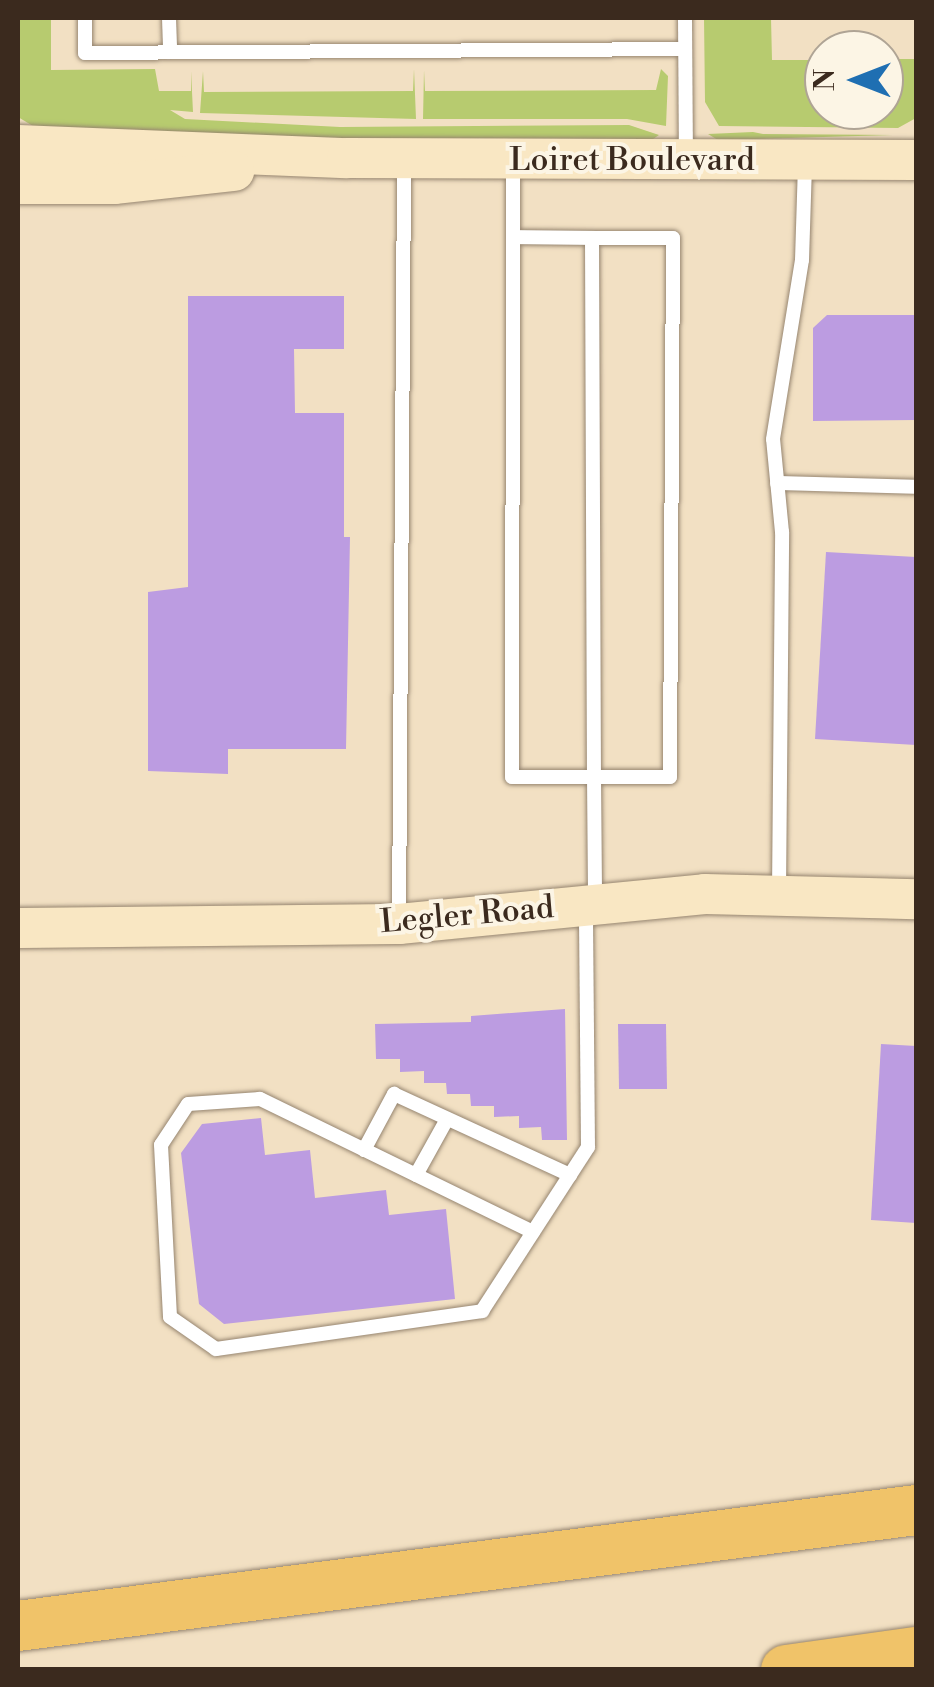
<!DOCTYPE html>
<html>
<head>
<meta charset="utf-8">
<style>
  body { margin:0 }
  #map { position:relative; width:934px; height:1687px; overflow:hidden; background:#f2e0c3; font-family:"Libre Bodoni",serif }
  div>[style] { position:absolute }
  .green>* { inset:0; background:#b7cb6f }
  .building>* { inset:0; background:#bc9ce1 }
  .roads { filter:drop-shadow(0 0 2px #968570) drop-shadow(0 0 2px #968570) }
  .lane>* { height:14px; margin:-7px; padding:0 7px; transform-origin:7px; border-radius:7px; background:#fff }
  .secondary>* { height:40px; margin:-20px; padding:0 20px; transform-origin:20px; border-radius:20px; background:#f9e7c3 }
  .highway>* { height:50px; margin:-25px; padding:0 25px; transform-origin:25px; border-radius:25px; background:#f0c369 }
  span { translate:-50% -50%; white-space:nowrap; text-align:center; line-height:1.15; -webkit-text-stroke:8px #fcf5e5; paint-order:stroke }
  .street-label { font-size:32px; color:#3b2a1e }
  .frame { position:absolute; inset:0; border:20px solid #3b2a1e; pointer-events:none }
  .north { position:absolute; left:804px; top:30px; width:100px; height:100px; box-sizing:border-box; background:#fcf5e5; border:2px solid #afa495; border-radius:50%; rotate:270deg; font-size:28px; font-weight:700; line-height:40px; text-align:center; color:#3b2a1e }
  .north::after { content:''; display:block; margin:auto; width:35px; height:45px; background:#1f6fb2; clip-path:polygon(50% 0,100% 100%,50% 72%,0 100%) }
</style>
</head>
<body>
<div id="map">
  <div class="green">
    <div style="clip-path:polygon(18px 18px,51px 18px,51px 70px,155px 69px,159px 91px,191px 91px,191px 71px,193px 112px,170px 110px,185px 119px,340px 127px,629px 125px,659px 135px,650px 141px,392px 141px,38px 129px,18px 117px)"></div>
    <div style="clip-path:polygon(704px 18px,771px 18px,772px 60px,824px 60px,824px 110px,884px 110px,884px 59px,916px 59px,916px 118px,898px 128px,719px 126px,705px 102px)"></div>
    <div style="clip-path:polygon(414px 69px,416px 119px,200px 113px,203px 71px,204px 92px,413px 91px)"></div>
    <div style="clip-path:polygon(661px 69px,668px 76px,666px 126px,627px 119px,423px 119px,424px 70px,425px 91px,656px 90px)"></div>
    <div style="clip-path:polygon(753px 132px,763px 134px,893px 135px,718px 140px,708px 134px)"></div>
  </div>
  <div class="building">
    <div style="clip-path:polygon(188px 296px,344px 296px,344px 349px,294px 349px,295px 413px,344px 413px,344px 537px,350px 537px,346px 749px,228px 749px,228px 774px,148px 771px,148px 592px,188px 587px)"></div>
    <div style="clip-path:polygon(827px 315px,916px 315px,916px 420px,813px 421px,813px 328px)"></div>
    <div style="clip-path:polygon(826px 552px,916px 557px,916px 745px,815px 739px)"></div>
    <div style="clip-path:polygon(565px 1009px,567px 1140px,542px 1140px,541px 1127px,519px 1128px,519px 1116px,494px 1117px,494px 1106px,471px 1106px,470px 1094px,447px 1094px,446px 1083px,424px 1083px,424px 1071px,400px 1072px,400px 1059px,376px 1059px,375px 1024px,471px 1022px,471px 1016px)"></div>
    <div style="clip-path:polygon(618px 1024px,666px 1024px,667px 1089px,619px 1089px)"></div>
    <div style="clip-path:polygon(881px 1044px,916px 1046px,916px 1223px,871px 1220px)"></div>
    <div style="clip-path:polygon(261px 1118px,265px 1155px,310px 1150px,315px 1198px,386px 1190px,389px 1215px,446px 1209px,455px 1299px,224px 1324px,199px 1304px,181px 1153px,202px 1124px)"></div>
  </div>
  <div class="roads">
    <div class="lane">
      <div style="left:85px;top:18px;width:35px;rotate:90deg"></div>
      <div style="left:85px;top:53px;width:600px;rotate:-0.38deg"></div>
      <div style="left:169px;top:18px;width:34px;rotate:88deg"></div>
      <div style="left:685px;top:18px;width:137px;rotate:89.6deg"></div>
      <div style="left:513px;top:163px;width:74px;rotate:90deg"></div>
      <div style="left:592px;top:238px;width:81px"></div>
      <div style="left:673px;top:238px;width:539px;rotate:90.32deg"></div>
      <div style="left:670px;top:777px;width:158px;rotate:180deg"></div>
      <div style="left:512px;top:777px;width:540px;rotate:-89.89deg"></div>
      <div style="left:513px;top:237px;width:79px;rotate:0.7deg"></div>
      <div style="left:592px;top:238px;width:539px;rotate:89.79deg"></div>
      <div style="left:594px;top:777px;width:125px;rotate:89.5deg"></div>
      <div style="left:777px;top:483px;width:139px;rotate:1.6deg"></div>
      <div style="left:779px;top:893px;width:361px;rotate:-89.5deg"></div>
      <div style="left:782px;top:532px;width:93px;rotate:-95.5deg"></div>
      <div style="left:773px;top:439px;width:181px;rotate:-80.8deg"></div>
      <div style="left:802px;top:260px;width:97px;rotate:-88.2deg"></div>
      <div style="left:399px;top:923px;width:763px;rotate:-89.62deg"></div>
      <div style="left:364px;top:1150px;width:64px;rotate:-61.8deg"></div>
      <div style="left:394px;top:1094px;width:194px;rotate:24.7deg"></div>
      <div style="left:416px;top:1175px;width:64px;rotate:-61deg"></div>
      <div style="left:533px;top:1232px;width:304px;rotate:-154deg"></div>
      <div style="left:260px;top:1099px;width:72px;rotate:176deg"></div>
      <div style="left:188px;top:1104px;width:49px;rotate:123.4deg"></div>
      <div style="left:161px;top:1145px;width:172px;rotate:87deg"></div>
      <div style="left:170px;top:1317px;width:56px;rotate:34.8deg"></div>
      <div style="left:216px;top:1349px;width:269px;rotate:-8.1deg"></div>
      <div style="left:482px;top:1311px;width:195px;rotate:-57.1deg"></div>
      <div style="left:588px;top:1147px;width:238px;rotate:-90.5deg"></div>
    </div>
    <div class="secondary">
      <div style="left:18px;top:145px;width:329px;rotate:2.3deg"></div>
      <div style="left:347px;top:158px;width:569px;rotate:0.2deg"></div>
      <div style="left:18px;top:184px;width:96px"></div>
      <div style="left:114px;top:184px;width:121px;rotate:-6.2deg"></div>
      <div style="left:18px;top:928px;width:381px;rotate:-0.6deg"></div>
      <div style="left:399px;top:924px;width:307px;rotate:-5.6deg"></div>
      <div style="left:705px;top:894px;width:211px;rotate:1.4deg"></div>
    </div>
    <div class="highway">
      <div style="left:18px;top:1626px;width:905px;rotate:-7.36deg"></div>
      <div style="left:786px;top:1670px;width:131px;rotate:-7.9deg"></div>
    </div>
  </div>
  <div class="street-label">
    <span style="left:632px;top:160px">Loiret Boulevard</span>
    <span style="left:467px;top:915px;rotate:-5deg">Legler Road</span>
  </div>
  <div class="frame"></div>
  <div class="north">N</div>
</div>
</body>
</html>
